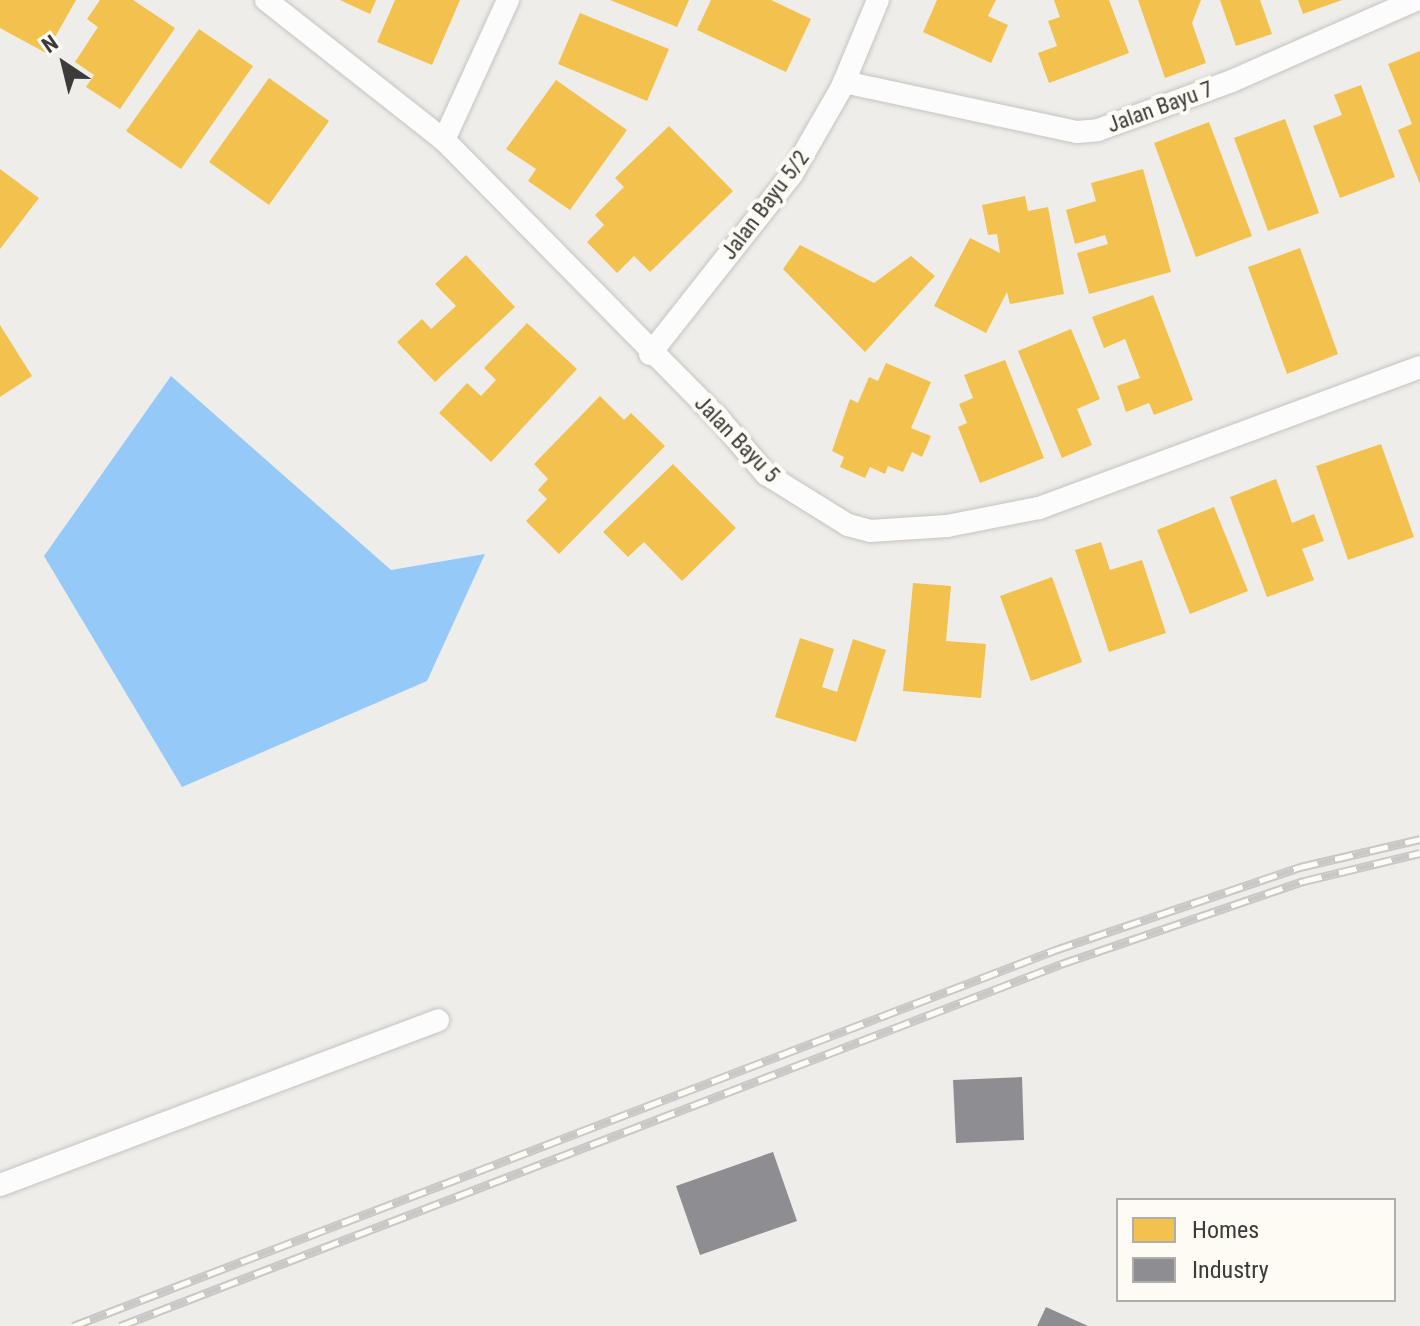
<!DOCTYPE html>
<html>
<head>
<meta charset="utf-8">
<style>
  body { margin:0 }
  #map { position:relative; width:1420px; height:1326px; overflow:hidden; background:#efedea; font-family:"Roboto Condensed",sans-serif }
  div>[style] { position:absolute }
  .water>* { inset:0; background:#94c9f8 }
  .homes>* { inset:0; background:#f2c14e }
  .industry>* { inset:0; background:#8d8d92 }
  .roads { filter:drop-shadow(0 0 2px #c5c3c1) drop-shadow(0 0 2px #c5c3c1) }
  .minor>* { height:22px; margin:-11px; padding:0 11px; transform-origin:11px; border-radius:11px; background:#fdfcfc }
  .rail>* { height:9px; margin-top:-4.5px; transform-origin:0; background:repeating-linear-gradient(90deg,#fefbf5 0 18px,#c9c8c7 0 36px); box-sizing:border-box; border-block:2px solid #c9c8c7 }
  span { translate:-50% -50%; white-space:nowrap; text-align:center; line-height:1.15; -webkit-text-stroke:8px #fefbf5; paint-order:stroke }
  .street-label { font-size:22px; color:#3c3b39 }
  .legend { position:absolute; left:1116px; top:1198px; width:280px; height:104px; box-sizing:border-box; background:#fefbf5; border:2px solid #b0aeaa; margin:0; padding:10px 14px; list-style:none; font-size:24px; color:#3c3b39 }
  .legend li { display:flex; align-items:center; gap:16px; height:40px }
  .legend b { width:40px; border:2px solid #b0aeaa }
  .north { position:absolute; left:24px; top:24px; width:80px; height:80px; -webkit-text-stroke:6px #fefbf5; paint-order:stroke; rotate:325deg; font-size:22px; font-weight:700; line-height:32px; text-align:center; color:#3c3b39 }
  .north::after { content:''; display:block; margin:auto; width:28px; height:36px; background:#3c3b39; clip-path:polygon(50% 0,100% 100%,50% 72%,0 100%) }
</style>
</head>
<body>
<div id="map">
  <div class="water">
    <div style="clip-path:polygon(171px 376px,391px 570px,485px 554px,427px 681px,182px 787px,44px 556px)"></div>
  </div>
  <div class="homes">
    <div style="clip-path:polygon(0 0,76px 0,46px 53px,0 28px)"></div>
    <div style="clip-path:polygon(100px 0,133px 0,175px 28px,120px 109px,86px 87px,94px 75px,75px 62px,98px 27px,87px 19px)"></div>
    <div style="clip-path:polygon(340px 0,376px 0,370px 14px)"></div>
    <div style="clip-path:polygon(395px 0,460px 0,432px 65px,377px 42px)"></div>
    <div style="clip-path:polygon(610px 0,689px 0,677px 27px)"></div>
    <div style="clip-path:polygon(711px 0,771px 0,811px 19px,786px 72px,697px 30px)"></div>
    <div style="clip-path:polygon(937px 0,996px 0,988px 16px,1008px 25px,991px 63px,923px 32px)"></div>
    <div style="clip-path:polygon(1054px 0,1109px 0,1129px 53px,1049px 83px,1038px 53px,1057px 46px,1048px 21px,1060px 17px)"></div>
    <div style="clip-path:polygon(1138px 0,1201px 0,1192px 23px,1206px 63px,1165px 78px)"></div>
    <div style="clip-path:polygon(1220px 0,1260px 0,1272px 34px,1236px 46px)"></div>
    <div style="clip-path:polygon(1298px 0,1342px 0,1303px 14px)"></div>
    <div style="clip-path:polygon(580px 13px,669px 49px,647px 101px,558px 64px)"></div>
    <div style="clip-path:polygon(199px 29px,253px 66px,181px 169px,126px 131px)"></div>
    <div style="clip-path:polygon(1420px 51px,1420px 184px,1398px 130px,1412px 124px,1388px 64px)"></div>
    <div style="clip-path:polygon(269px 78px,329px 121px,269px 205px,209px 162px)"></div>
    <div style="clip-path:polygon(556px 80px,627px 130px,570px 210px,528px 181px,536px 169px,506px 149px)"></div>
    <div style="clip-path:polygon(1361px 85px,1395px 177px,1340px 198px,1313px 126px,1342px 115px,1334px 95px)"></div>
    <div style="clip-path:polygon(1285px 119px,1319px 213px,1268px 231px,1234px 138px)"></div>
    <div style="clip-path:polygon(1209px 122px,1252px 236px,1196px 257px,1154px 143px)"></div>
    <div style="clip-path:polygon(669px 126px,733px 191px,650px 272px,634px 256px,617px 273px,587px 242px,604px 225px,595px 215px,624px 187px,615px 178px)"></div>
    <div style="clip-path:polygon(0 169px,39px 198px,0 249px)"></div>
    <div style="clip-path:polygon(1143px 169px,1171px 272px,1089px 294px,1077px 253px,1108px 244px,1105px 235px,1075px 244px,1066px 210px,1096px 201px,1091px 183px)"></div>
    <div style="clip-path:polygon(1025px 196px,1028px 211px,1048px 207px,1064px 294px,1010px 304px,1007px 292px,986px 333px,934px 306px,970px 238px,1000px 253px,997px 234px,988px 235px,982px 205px)"></div>
    <div style="clip-path:polygon(800px 245px,874px 283px,911px 256px,935px 276px,865px 352px,783px 269px)"></div>
    <div style="clip-path:polygon(1300px 248px,1338px 354px,1287px 374px,1248px 267px)"></div>
    <div style="clip-path:polygon(466px 255px,515px 307px,435px 382px,397px 342px,422px 319px,431px 329px,456px 306px,435px 284px)"></div>
    <div style="clip-path:polygon(1153px 295px,1193px 400px,1154px 415px,1149px 403px,1126px 412px,1117px 386px,1140px 378px,1125px 339px,1104px 348px,1092px 317px)"></div>
    <div style="clip-path:polygon(527px 323px,577px 369px,491px 462px,439px 413px,467px 383px,481px 396px,496px 380px,484px 368px)"></div>
    <div style="clip-path:polygon(0 325px,32px 376px,0 397px)"></div>
    <div style="clip-path:polygon(1071px 329px,1100px 399px,1077px 409px,1092px 445px,1062px 458px,1018px 351px)"></div>
    <div style="clip-path:polygon(1005px 360px,1044px 458px,980px 483px,958px 427px,967px 423px,959px 404px,973px 398px,964px 375px)"></div>
    <div style="clip-path:polygon(886px 363px,931px 382px,911px 428px,931px 436px,922px 457px,912px 452px,903px 472px,888px 466px,885px 474px,870px 467px,865px 478px,840px 467px,844px 457px,832px 451px,850px 399px,858px 403px,869px 377px,878px 381px)"></div>
    <div style="clip-path:polygon(600px 396px,624px 420px,631px 413px,665px 446px,559px 554px,526px 521px,547px 499px,538px 490px,548px 479px,534px 464px)"></div>
    <div style="clip-path:polygon(1381px 444px,1414px 537px,1348px 560px,1316px 466px)"></div>
    <div style="clip-path:polygon(673px 464px,736px 528px,682px 581px,644px 542px,628px 557px,603px 532px)"></div>
    <div style="clip-path:polygon(1276px 479px,1292px 523px,1314px 514px,1324px 541px,1302px 549px,1314px 580px,1267px 597px,1230px 497px)"></div>
    <div style="clip-path:polygon(1214px 507px,1248px 591px,1190px 614px,1157px 530px)"></div>
    <div style="clip-path:polygon(1101px 542px,1110px 570px,1142px 560px,1166px 633px,1109px 652px,1075px 550px)"></div>
    <div style="clip-path:polygon(1052px 577px,1082px 662px,1031px 681px,1000px 596px)"></div>
    <div style="clip-path:polygon(913px 583px,951px 586px,946px 641px,986px 644px,981px 698px,903px 691px)"></div>
    <div style="clip-path:polygon(800px 638px,834px 649px,822px 687px,837px 692px,853px 639px,886px 650px,856px 742px,775px 717px)"></div>
  </div>
  <div class="industry">
    <div style="clip-path:polygon(1022px 1077px,1024px 1140px,956px 1143px,953px 1080px)"></div>
    <div style="clip-path:polygon(773px 1152px,797px 1221px,700px 1255px,676px 1186px)"></div>
    <div style="clip-path:polygon(1046px 1307px,1088px 1326px,1037px 1326px)"></div>
  </div>
  <div class="roads">
    <div class="minor">
      <div style="left:266px;top:0;width:226px;rotate:38.2deg"></div>
      <div style="left:444px;top:140px;width:395px;rotate:45.4deg"></div>
      <div style="left:721px;top:421px;width:70px;rotate:49.7deg"></div>
      <div style="left:766px;top:474px;width:97px;rotate:31.9deg"></div>
      <div style="left:848px;top:525px;width:23px;rotate:15deg"></div>
      <div style="left:870px;top:531px;width:77px;rotate:-3.7deg"></div>
      <div style="left:947px;top:526px;width:94px;rotate:-11.1deg"></div>
      <div style="left:1039px;top:508px;width:406px;rotate:-20.3deg"></div>
      <div style="left:844px;top:82px;width:238px;rotate:12.1deg"></div>
      <div style="left:1077px;top:132px;width:21px;rotate:-5deg"></div>
      <div style="left:1098px;top:130px;width:143px;rotate:-20.1deg"></div>
      <div style="left:1232px;top:81px;width:201px;rotate:-23.8deg"></div>
      <div style="left:444px;top:140px;width:154px;rotate:-65.4deg"></div>
      <div style="left:650px;top:354px;width:229px;rotate:-51.7deg"></div>
      <div style="left:792px;top:174px;width:100px;rotate:-60.1deg"></div>
      <div style="left:842px;top:87px;width:94px;rotate:-67.5deg"></div>
      <div style="left:0;top:1185px;width:468px;rotate:-20.6deg"></div>
    </div>
  </div>
  <div class="rail">
    <div style="left:73px;top:1326px;width:1052px;rotate:-20.95deg"></div>
    <div style="left:1055px;top:950px;width:259px;rotate:-18.7deg"></div>
    <div style="left:1300px;top:867px;width:123px;rotate:-13.1deg"></div>
    <div style="left:120px;top:1326px;width:1008px;rotate:-21.04deg"></div>
    <div style="left:1061px;top:964px;width:257px;rotate:-18.9deg"></div>
    <div style="left:1304px;top:881px;width:119px;rotate:-13.6deg"></div>
  </div>
  <div class="street-label">
    <span style="left:1160px;top:107px;rotate:-20deg">Jalan Bayu 7</span>
    <span style="left:765px;top:205px;rotate:-53deg">Jalan Bayu 5/2</span>
    <span style="left:737px;top:439px;rotate:46deg">Jalan Bayu 5</span>
  </div>
  <ul class="legend">
  <li><b style="height:22px;background:#f2c14e"></b>Homes</li>
  <li><b style="height:22px;background:#8d8d92"></b>Industry</li>
  </ul>
  <div class="north">N</div>
</div>
</body>
</html>
